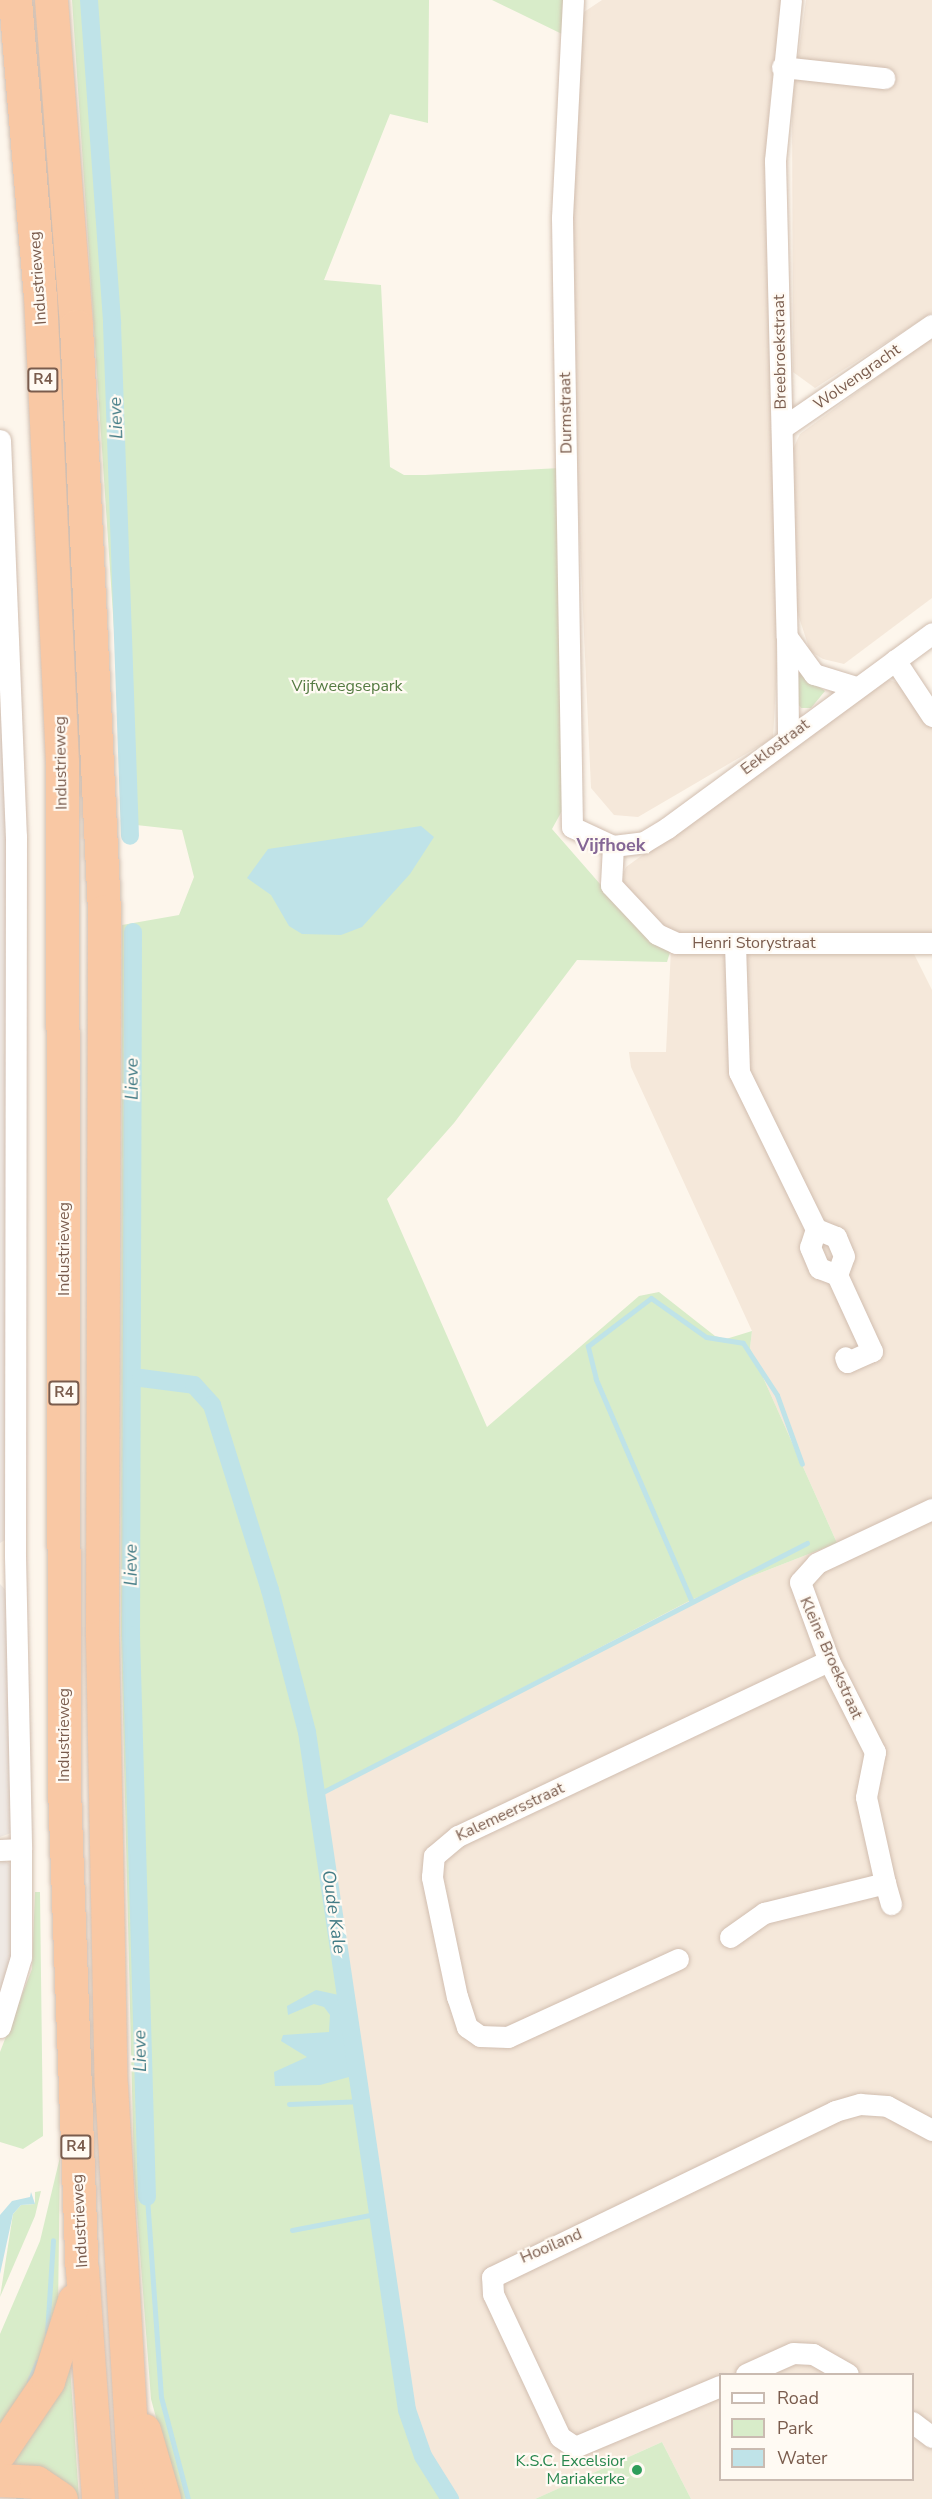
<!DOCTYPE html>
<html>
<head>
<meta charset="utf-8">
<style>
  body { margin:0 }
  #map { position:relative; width:932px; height:2499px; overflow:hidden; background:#fdf6ec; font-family:"Nunito Sans",sans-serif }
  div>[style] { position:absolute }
  .residential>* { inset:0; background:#f5e8da }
  .industrial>* { inset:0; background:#efe9e4 }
  .green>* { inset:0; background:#d8ecc9 }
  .water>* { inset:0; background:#bfe3e8 }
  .stream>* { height:5px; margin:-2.5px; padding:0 2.5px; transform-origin:2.5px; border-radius:2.5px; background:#bfe3e8 }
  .canal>* { height:18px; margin:-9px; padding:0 9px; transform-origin:9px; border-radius:9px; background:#bfe3e8 }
  .roads { filter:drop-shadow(0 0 2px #d1beb0) drop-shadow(0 0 2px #d1beb0) }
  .minor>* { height:21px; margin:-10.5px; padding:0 10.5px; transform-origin:10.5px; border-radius:10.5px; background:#fff }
  .trunk>* { height:33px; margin:-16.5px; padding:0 16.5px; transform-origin:16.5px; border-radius:16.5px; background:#f9c8a4 }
  .dots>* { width:16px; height:16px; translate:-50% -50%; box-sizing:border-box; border:3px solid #fffaf3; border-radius:50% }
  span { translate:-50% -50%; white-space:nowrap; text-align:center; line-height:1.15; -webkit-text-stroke:4.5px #fffaf3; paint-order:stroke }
  .shield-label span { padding:2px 4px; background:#fffaf3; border:2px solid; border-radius:4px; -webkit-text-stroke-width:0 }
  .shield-label { font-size:15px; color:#7a5c4d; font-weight:700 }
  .street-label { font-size:16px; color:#7a5c4d }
  .park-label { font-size:16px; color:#537a41 }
  .leisure-label { font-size:16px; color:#27864d }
  .right { translate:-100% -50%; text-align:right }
  .water-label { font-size:18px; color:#437c86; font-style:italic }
  .neighbourhood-label { font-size:18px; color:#846695; font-weight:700 }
  .legend { position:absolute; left:719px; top:2373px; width:195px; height:108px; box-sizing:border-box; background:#fffaf3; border:2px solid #cabbb1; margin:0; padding:8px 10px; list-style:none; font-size:18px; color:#7a5c4d }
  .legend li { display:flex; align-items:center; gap:12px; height:30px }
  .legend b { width:30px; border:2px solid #cabbb1 }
</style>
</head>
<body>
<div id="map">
  <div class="residential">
    <div style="clip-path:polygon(602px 0,782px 0,769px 109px,767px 206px,777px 668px,773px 738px,638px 817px,614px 815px,591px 788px,577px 481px,569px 241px,580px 34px,584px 12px)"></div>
    <div style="clip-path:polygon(806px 0,932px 0,932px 313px,815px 388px,793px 372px,792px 101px)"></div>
    <div style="clip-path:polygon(932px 337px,932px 598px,844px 664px,823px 659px,810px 651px,795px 605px,792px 451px,800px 434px)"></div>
    <div style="clip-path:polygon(887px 679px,898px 683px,932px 726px,932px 934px,675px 933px,655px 927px,620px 881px,626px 867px)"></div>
    <div style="clip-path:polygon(evenodd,671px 949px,913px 952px,932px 990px,932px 2499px,691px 2499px,662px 2442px,535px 2499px,450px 2499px,423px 2456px,407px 2410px,317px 1795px,691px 1600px,837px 1543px,750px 1348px,752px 1331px,631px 1067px,629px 1052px,666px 1052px,671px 949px,720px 2374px,912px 2374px,912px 2480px,720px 2480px,720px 2374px)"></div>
  </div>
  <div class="industrial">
    <div style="clip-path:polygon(0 690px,9px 879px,10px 1537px,0 1543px)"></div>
    <div style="clip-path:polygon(0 1584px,10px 1595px,11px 1833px,0 1837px)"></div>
    <div style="clip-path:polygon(0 1858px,13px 1866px,15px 1942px,0 1998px)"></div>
  </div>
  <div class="green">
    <div style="clip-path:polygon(72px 0,429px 0,428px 123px,390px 114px,324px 280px,381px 285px,390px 467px,404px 475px,425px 475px,560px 468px,569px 798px,552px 829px,635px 924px,671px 949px,667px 962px,577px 960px,454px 1123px,387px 1199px,487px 1427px,639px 1296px,659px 1292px,715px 1336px,726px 1339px,752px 1331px,750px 1348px,837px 1543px,691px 1600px,317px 1795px,407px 2410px,423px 2456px,450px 2499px,178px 2499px,151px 2399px,134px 2173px,121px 1635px,122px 925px,179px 915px,194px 877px,182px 830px,127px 824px)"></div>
    <div style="clip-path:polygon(492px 0,563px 0,562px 34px)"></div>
    <div style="clip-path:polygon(798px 672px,825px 691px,811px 708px,801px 708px,796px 701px)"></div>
    <div style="clip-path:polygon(35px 1892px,40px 1892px,43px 2136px,23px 2149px,0 2142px,0 2052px,32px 1969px)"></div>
    <div style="clip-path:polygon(60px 2157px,58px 2311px,41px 2367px,0 2430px,0 2334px,40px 2241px)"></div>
    <div style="clip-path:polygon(41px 2191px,35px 2216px,0 2297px,13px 2214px,21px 2205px,35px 2204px,35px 2192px)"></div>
    <div style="clip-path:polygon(69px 2351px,79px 2499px,3px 2469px)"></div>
    <div style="clip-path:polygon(662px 2442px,691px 2499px,535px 2499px)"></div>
  </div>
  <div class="water">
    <div style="clip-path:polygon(421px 826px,434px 837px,410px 874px,362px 927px,341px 935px,302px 934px,289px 926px,271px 895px,247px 878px,268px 849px)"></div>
    <div style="clip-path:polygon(316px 1990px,348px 1997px,360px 2074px,320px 2085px,275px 2086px,274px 2072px,307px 2057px,281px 2041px,283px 2035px,329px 2032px,330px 2015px,324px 2007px,314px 2004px,288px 2015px,287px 2006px)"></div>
    <div style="clip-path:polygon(31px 2192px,35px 2204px,21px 2205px,13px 2214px,0 2274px,0 2215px,12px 2201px,30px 2197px)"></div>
  </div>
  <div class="stream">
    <div style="left:691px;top:1600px;width:241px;rotate:-113.3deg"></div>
    <div style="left:596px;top:1379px;width:34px;rotate:-104deg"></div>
    <div style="left:588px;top:1346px;width:79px;rotate:-37.3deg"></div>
    <div style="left:651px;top:1298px;width:67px;rotate:35.3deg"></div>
    <div style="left:706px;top:1337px;width:37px;rotate:9deg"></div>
    <div style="left:743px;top:1343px;width:62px;rotate:56.8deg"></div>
    <div style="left:777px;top:1395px;width:73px;rotate:70.1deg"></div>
    <div style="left:317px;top:1795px;width:551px;rotate:-27.22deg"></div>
    <div style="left:289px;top:2104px;width:75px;rotate:-2.3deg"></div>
    <div style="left:147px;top:2197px;width:200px;rotate:86deg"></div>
    <div style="left:161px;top:2397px;width:106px;rotate:75.2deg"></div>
    <div style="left:292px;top:2230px;width:90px;rotate:-10.9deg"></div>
    <div style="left:47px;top:2333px;width:93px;rotate:-86.3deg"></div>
    <div style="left:29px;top:2381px;width:21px;rotate:-67deg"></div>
    <div style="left:18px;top:2499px;width:3px"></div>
  </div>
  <div class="canal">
    <div style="left:89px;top:0;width:325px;rotate:85.9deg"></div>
    <div style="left:112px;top:324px;width:512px;rotate:87.99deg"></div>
    <div style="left:133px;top:932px;width:703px;rotate:90.16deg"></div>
    <div style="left:131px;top:1635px;width:562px;rotate:88.37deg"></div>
    <div style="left:141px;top:1378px;width:53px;rotate:7.5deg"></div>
    <div style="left:194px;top:1385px;width:27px;rotate:48deg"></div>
    <div style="left:212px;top:1405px;width:194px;rotate:72.6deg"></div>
    <div style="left:270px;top:1590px;width:147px;rotate:75.4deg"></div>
    <div style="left:307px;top:1732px;width:685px;rotate:81.61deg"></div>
    <div style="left:407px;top:2410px;width:49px;rotate:70.8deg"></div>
    <div style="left:423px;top:2456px;width:51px;rotate:57.9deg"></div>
  </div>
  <div class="roads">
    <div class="minor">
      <div style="left:573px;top:0;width:218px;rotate:92.9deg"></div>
      <div style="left:562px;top:218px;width:609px;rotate:89.06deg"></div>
      <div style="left:572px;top:827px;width:45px;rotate:24.9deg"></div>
      <div style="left:613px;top:846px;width:39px;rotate:93deg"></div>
      <div style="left:611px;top:885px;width:67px;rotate:46.8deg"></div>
      <div style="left:657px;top:934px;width:21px;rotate:25deg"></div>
      <div style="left:676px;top:943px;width:256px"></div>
      <div style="left:791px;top:0;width:162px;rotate:95.7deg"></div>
      <div style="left:775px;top:161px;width:476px;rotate:88.6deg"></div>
      <div style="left:787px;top:637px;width:46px;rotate:53.9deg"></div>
      <div style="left:814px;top:674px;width:44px;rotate:17.2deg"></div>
      <div style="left:782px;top:67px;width:103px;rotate:6.2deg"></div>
      <div style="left:782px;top:428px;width:182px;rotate:-34.5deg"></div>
      <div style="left:0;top:440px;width:396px;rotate:87.7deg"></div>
      <div style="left:16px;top:836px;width:720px;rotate:90.08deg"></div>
      <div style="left:15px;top:1556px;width:293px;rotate:88.8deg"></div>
      <div style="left:21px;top:1849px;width:108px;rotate:90deg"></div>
      <div style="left:21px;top:1957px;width:73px;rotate:106.7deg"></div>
      <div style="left:787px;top:637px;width:101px;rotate:89.4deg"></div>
      <div style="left:895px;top:660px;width:67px;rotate:56.5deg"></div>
      <div style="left:613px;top:846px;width:31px;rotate:-7deg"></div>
      <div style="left:644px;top:842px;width:27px;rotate:-31deg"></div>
      <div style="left:667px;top:828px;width:329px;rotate:-36.3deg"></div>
      <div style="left:735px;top:944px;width:128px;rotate:88.2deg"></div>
      <div style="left:739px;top:1072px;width:175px;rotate:63.9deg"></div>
      <div style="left:816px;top:1229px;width:19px;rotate:108deg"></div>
      <div style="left:810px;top:1247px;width:23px;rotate:67deg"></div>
      <div style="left:819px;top:1268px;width:19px;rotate:21deg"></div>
      <div style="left:837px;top:1275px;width:20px;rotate:-70deg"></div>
      <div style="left:844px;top:1256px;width:21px;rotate:-113deg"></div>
      <div style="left:836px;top:1237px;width:22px;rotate:-158deg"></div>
      <div style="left:837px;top:1275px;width:84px;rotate:65.3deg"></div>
      <div style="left:872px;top:1351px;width:27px;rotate:156deg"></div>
      <div style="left:847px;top:1362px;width:5px;rotate:-112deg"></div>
      <div style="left:0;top:1850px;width:21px;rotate:-3deg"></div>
      <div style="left:885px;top:1883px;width:22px;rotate:74deg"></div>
      <div style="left:730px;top:1937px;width:42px;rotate:-35.2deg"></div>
      <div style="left:764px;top:1913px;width:125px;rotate:-13.9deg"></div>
      <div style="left:885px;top:1883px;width:88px;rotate:-102.5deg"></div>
      <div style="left:866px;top:1797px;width:46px;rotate:-78.7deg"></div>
      <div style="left:875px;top:1752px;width:102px;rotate:-116.8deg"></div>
      <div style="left:829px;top:1661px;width:84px;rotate:-110.2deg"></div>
      <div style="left:800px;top:1582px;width:25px;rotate:-48deg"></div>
      <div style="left:817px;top:1563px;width:127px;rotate:-25.2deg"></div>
      <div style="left:678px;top:1959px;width:187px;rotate:155.4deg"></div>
      <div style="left:508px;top:2037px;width:28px;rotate:-178deg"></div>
      <div style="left:480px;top:2036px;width:16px;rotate:-145deg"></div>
      <div style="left:467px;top:2027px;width:32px;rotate:-108deg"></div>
      <div style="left:457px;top:1997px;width:123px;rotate:-101.8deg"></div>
      <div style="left:432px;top:1877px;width:21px;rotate:-85deg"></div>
      <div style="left:434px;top:1856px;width:31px;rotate:-40deg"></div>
      <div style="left:458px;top:1836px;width:410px;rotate:-25.3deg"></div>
      <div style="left:746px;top:2374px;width:51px;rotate:-24.1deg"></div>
      <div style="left:793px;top:2353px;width:20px;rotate:3deg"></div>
      <div style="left:813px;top:2354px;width:40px;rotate:29.7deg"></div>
      <div style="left:720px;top:2386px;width:157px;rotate:157.2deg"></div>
      <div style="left:575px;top:2447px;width:18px;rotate:-146deg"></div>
      <div style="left:560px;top:2437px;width:158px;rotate:-115.1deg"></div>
      <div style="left:493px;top:2294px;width:17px;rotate:-93deg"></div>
      <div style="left:492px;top:2277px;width:381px;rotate:-25.8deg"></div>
      <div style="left:835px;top:2111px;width:26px;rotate:-16deg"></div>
      <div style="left:860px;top:2104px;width:27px;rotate:4deg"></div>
      <div style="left:887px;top:2106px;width:51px;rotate:28.1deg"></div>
      <div style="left:912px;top:2422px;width:25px;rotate:37deg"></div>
    </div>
    <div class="trunk">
      <div style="left:15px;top:0;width:296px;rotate:85.2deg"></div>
      <div style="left:40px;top:295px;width:467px;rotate:87.3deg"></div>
      <div style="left:62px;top:761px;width:1028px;rotate:89.89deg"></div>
      <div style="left:64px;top:1789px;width:480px;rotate:87.9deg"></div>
      <div style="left:82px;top:2269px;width:231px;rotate:86deg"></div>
      <div style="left:51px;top:0;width:327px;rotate:85.6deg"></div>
      <div style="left:76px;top:326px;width:586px;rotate:87.26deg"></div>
      <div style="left:104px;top:911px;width:725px;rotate:90.16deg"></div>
      <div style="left:102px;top:1636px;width:449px;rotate:88.9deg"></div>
      <div style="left:111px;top:2085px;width:415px;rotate:86.7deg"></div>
      <div style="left:144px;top:2430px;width:72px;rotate:73.8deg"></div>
      <div style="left:0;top:2452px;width:86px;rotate:-55.9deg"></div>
      <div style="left:48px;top:2381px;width:85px;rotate:-72.2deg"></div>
      <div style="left:0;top:2480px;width:36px;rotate:3deg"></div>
      <div style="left:36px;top:2482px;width:30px;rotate:34deg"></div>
    </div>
  </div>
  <div class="dots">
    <div style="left:637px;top:2470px;background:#2e9e5b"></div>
  </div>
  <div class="shield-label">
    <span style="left:43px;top:380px">R4</span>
    <span style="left:64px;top:1393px">R4</span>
    <span style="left:76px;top:2147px">R4</span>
  </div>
  <div class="street-label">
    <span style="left:38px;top:278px;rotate:-94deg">Industrieweg</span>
    <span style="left:780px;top:352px;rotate:-91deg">Breebroekstraat</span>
    <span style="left:857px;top:377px;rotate:-35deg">Wolvengracht</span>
    <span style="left:566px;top:413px;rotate:-91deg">Durmstraat</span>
    <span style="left:775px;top:747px;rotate:-37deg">Eeklostraat</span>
    <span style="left:61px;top:763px;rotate:-91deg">Industrieweg</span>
    <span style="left:754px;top:943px">Henri Storystraat</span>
    <span style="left:64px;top:1249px;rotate:-90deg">Industrieweg</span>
    <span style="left:831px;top:1658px;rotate:66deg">Kleine Broekstraat</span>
    <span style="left:64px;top:1735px;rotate:-90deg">Industrieweg</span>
    <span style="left:510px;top:1812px;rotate:-25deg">Kalemeersstraat</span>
    <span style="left:80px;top:2221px;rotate:-93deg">Industrieweg</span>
    <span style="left:551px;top:2246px;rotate:-23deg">Hooiland</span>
  </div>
  <div class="park-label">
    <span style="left:347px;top:686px">Vijfweegsepark</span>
  </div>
  <div class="leisure-label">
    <span class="right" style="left:625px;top:2470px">K.S.C. Excelsior<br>Mariakerke</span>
  </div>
  <div class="water-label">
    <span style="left:116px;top:418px;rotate:-92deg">Lieve</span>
    <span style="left:132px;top:1079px;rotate:-90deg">Lieve</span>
    <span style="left:131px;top:1565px;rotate:-90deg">Lieve</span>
    <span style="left:334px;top:1912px;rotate:82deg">Oude Kale</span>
    <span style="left:140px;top:2051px;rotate:-91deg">Lieve</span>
  </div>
  <div class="neighbourhood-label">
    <span style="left:611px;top:845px">Vijfhoek</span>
  </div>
  <ul class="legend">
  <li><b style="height:8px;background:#fff"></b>Road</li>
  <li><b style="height:16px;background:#d8ecc9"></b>Park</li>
  <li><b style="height:16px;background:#bfe3e8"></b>Water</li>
  </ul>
</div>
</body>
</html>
